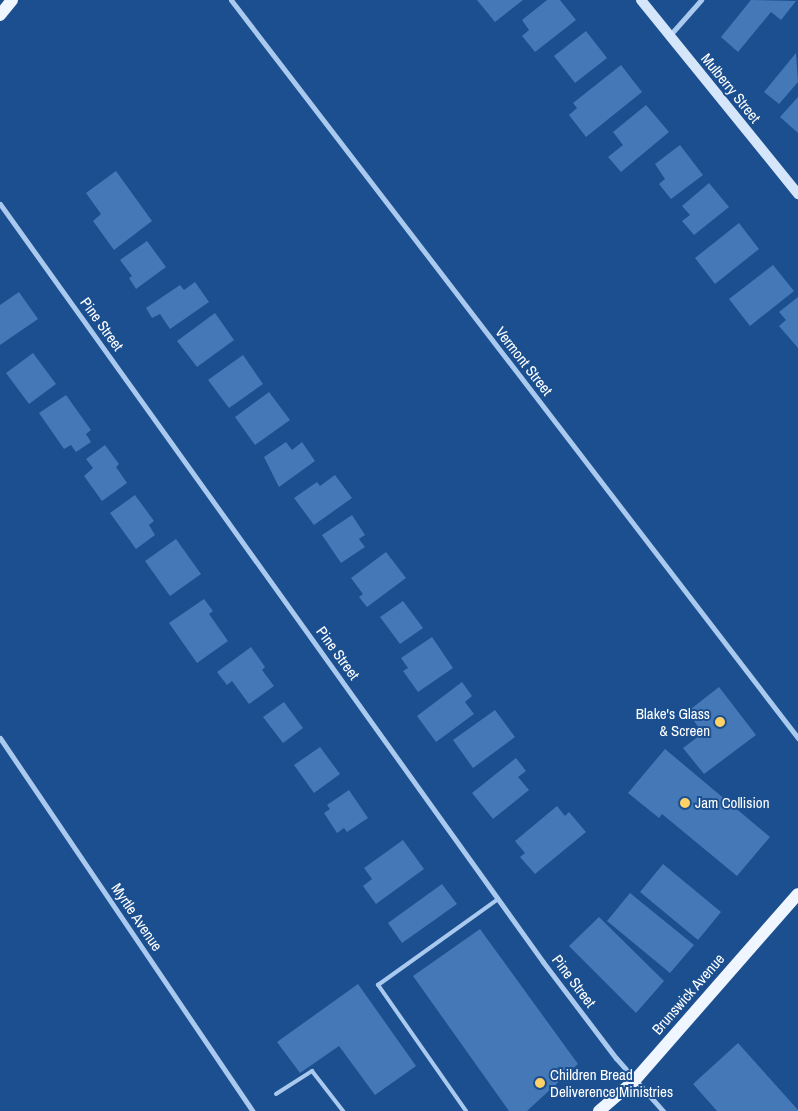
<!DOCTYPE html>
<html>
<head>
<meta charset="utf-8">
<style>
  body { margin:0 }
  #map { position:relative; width:798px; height:1111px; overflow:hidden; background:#1b4f8f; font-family:"Archivo Narrow",sans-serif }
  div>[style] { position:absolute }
  .building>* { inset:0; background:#4478b7 }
  .lane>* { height:4px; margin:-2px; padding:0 2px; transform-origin:2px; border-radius:2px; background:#a9c9ee }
  .street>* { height:5px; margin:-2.5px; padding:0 2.5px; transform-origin:2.5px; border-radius:2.5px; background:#a9c9ee }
  .secondary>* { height:10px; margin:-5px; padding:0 5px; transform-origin:5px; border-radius:5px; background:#d6e6fa }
  .primary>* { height:12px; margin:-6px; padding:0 6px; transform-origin:6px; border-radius:6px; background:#f0f6ff }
  .dots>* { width:14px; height:14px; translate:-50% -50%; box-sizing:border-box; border:2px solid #1b4f8f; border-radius:50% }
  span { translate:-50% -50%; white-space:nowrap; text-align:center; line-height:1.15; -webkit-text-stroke:4px #1b4f8f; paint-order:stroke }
  .street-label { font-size:15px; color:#fff }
  .poi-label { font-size:15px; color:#fff }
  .right { translate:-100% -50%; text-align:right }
  .left { translate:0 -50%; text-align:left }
</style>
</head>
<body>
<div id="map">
  <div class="building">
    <div style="clip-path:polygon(477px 0,523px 0,495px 22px)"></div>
    <div style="clip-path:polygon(547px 0,560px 0,576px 20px,535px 52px,522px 36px,529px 30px,522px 20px)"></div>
    <div style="clip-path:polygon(751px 0,796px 1px,781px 20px,771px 12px,738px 52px,721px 37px)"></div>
    <div style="clip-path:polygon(586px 31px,607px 58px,575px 83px,554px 56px)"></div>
    <div style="clip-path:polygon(796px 53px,798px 82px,779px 104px,764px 92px)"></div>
    <div style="clip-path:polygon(621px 65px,642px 92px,586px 137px,569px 115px,577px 108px,573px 103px)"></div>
    <div style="clip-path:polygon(798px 97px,798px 133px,780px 117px)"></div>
    <div style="clip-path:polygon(646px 105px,669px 132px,621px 172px,608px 157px,623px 145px,613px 132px)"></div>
    <div style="clip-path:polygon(680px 145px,703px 175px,671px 199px,659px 184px,665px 179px,655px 164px)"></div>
    <div style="clip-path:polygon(116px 171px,152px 221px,114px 250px,93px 221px,101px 214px,86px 193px)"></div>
    <div style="clip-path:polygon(709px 183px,729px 207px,694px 235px,682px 221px,690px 215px,682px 206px)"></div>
    <div style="clip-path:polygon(739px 223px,759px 249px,715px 284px,695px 258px)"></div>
    <div style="clip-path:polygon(147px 241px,166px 267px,136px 289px,129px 278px,132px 276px,120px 260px)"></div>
    <div style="clip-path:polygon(773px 265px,794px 291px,750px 326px,729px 299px)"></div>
    <div style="clip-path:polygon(195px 282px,209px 302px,170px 329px,160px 314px,152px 318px,146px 308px,180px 285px,184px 290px)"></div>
    <div style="clip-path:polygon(19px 292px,38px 319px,0 345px,0 305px)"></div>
    <div style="clip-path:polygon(798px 297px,798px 348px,779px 326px,786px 320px,779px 312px)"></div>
    <div style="clip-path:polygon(215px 313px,234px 340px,197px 367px,177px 341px)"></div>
    <div style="clip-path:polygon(33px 353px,56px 384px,29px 404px,6px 373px)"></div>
    <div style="clip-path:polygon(243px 355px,263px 384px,229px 408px,208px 380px)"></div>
    <div style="clip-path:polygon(269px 392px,290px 420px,255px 445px,235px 417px)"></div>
    <div style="clip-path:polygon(66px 395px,91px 430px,86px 434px,91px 442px,76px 452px,71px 445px,64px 449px,39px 413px)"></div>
    <div style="clip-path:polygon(286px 442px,292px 450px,302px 442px,315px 461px,279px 487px,264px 457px)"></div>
    <div style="clip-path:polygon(105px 445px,119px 464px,116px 467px,127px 483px,102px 501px,84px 476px,93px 468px,86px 459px)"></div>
    <div style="clip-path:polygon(335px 475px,352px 498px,314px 525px,294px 498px,317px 482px,320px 486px)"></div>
    <div style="clip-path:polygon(135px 495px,154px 521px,149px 525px,155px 535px,136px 549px,110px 513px)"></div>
    <div style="clip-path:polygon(352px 515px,365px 535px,359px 539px,365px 547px,341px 563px,322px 535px)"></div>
    <div style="clip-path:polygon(176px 539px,201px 574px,170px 596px,145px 561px)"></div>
    <div style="clip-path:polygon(386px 552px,406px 578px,367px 607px,359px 597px,363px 594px,351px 578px)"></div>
    <div style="clip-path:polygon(204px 599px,213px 611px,209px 614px,228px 641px,197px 663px,169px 623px)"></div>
    <div style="clip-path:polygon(403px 601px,423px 628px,400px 644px,380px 617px)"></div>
    <div style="clip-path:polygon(432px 637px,453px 668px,418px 692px,403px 671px,408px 668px,401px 658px)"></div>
    <div style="clip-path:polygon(251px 647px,265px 667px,262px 670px,274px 686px,249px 704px,232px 681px,227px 685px,217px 672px)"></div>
    <div style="clip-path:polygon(462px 682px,472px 696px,465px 702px,474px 714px,436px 742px,417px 716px)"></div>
    <div style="clip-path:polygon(719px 687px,756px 735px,704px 774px,683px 748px,703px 733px,687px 712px)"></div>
    <div style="clip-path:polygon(284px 702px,303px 728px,283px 743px,263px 717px)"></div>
    <div style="clip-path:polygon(495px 710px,515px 737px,473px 768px,453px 740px)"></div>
    <div style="clip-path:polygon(320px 747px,340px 774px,314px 793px,294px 765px)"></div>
    <div style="clip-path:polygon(665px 749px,770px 837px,737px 876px,662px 814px,659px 818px,628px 793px)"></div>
    <div style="clip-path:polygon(516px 758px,526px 771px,518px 777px,529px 790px,493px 819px,472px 793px)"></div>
    <div style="clip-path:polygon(349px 790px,368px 818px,347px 832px,344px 828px,337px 833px,324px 813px,330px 809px,327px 805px)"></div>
    <div style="clip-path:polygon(557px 806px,565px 816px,569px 812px,586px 832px,535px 874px,520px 857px,525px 853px,515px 841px)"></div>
    <div style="clip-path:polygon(403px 840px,424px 869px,376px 904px,363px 886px,372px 879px,364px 868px)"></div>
    <div style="clip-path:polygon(663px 864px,721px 912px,698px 940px,640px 892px)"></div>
    <div style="clip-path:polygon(442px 884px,457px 904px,402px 943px,388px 923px)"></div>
    <div style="clip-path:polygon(630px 893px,694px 945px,670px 973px,607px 921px)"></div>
    <div style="clip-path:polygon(599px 917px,664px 981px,636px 1013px,569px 946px)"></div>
    <div style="clip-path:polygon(480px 929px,578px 1064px,527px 1111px,509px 1111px,413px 976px)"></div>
    <div style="clip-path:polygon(358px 984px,416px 1066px,375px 1095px,339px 1046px,300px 1073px,277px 1042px)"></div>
    <div style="clip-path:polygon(738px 1043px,798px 1110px,798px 1111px,717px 1111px,693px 1084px)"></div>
  </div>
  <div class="lane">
    <div style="left:276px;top:1094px;width:43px;rotate:-32.6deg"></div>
    <div style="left:312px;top:1071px;width:51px;rotate:52.2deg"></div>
    <div style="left:466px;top:1111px;width:154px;rotate:-124.9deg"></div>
    <div style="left:378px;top:985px;width:148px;rotate:-35.6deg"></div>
  </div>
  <div class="street">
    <div style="left:231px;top:0;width:931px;rotate:52.47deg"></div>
    <div style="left:670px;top:35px;width:47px;rotate:-48.5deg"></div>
    <div style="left:0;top:204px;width:932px;rotate:54.38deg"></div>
    <div style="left:543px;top:962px;width:121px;rotate:52.8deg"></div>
    <div style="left:616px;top:1058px;width:71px;rotate:48.4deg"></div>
    <div style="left:0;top:738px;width:451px;rotate:55.9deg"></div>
  </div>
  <div class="secondary">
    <div style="left:641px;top:0;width:250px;rotate:51deg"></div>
  </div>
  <div class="primary">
    <div style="left:0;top:15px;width:19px;rotate:-51deg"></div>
    <div style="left:599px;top:1111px;width:48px;rotate:-40.7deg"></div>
    <div style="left:635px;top:1080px;width:247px;rotate:-48.8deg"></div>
  </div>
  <div class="dots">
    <div style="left:720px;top:722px;background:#ffd166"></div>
    <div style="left:685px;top:803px;background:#ffd166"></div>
    <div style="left:540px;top:1083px;background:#ffd166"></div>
  </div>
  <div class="street-label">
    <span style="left:731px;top:88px;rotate:51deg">Mulberry Street</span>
    <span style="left:102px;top:324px;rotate:54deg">Pine Street</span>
    <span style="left:524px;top:361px;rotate:52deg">Vermont Street</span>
    <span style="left:338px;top:653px;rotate:54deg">Pine Street</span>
    <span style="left:137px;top:917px;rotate:56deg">Myrtle Avenue</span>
    <span style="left:574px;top:981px;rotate:53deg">Pine Street</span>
    <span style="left:688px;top:994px;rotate:-49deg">Brunswick Avenue</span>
  </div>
  <div class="poi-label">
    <span class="right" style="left:710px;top:722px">Blake's Glass<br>&amp; Screen</span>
    <span class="left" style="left:695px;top:803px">Jam Collision</span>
    <span class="left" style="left:550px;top:1083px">Children Bread<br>Deliverence Ministries</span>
  </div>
</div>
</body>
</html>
